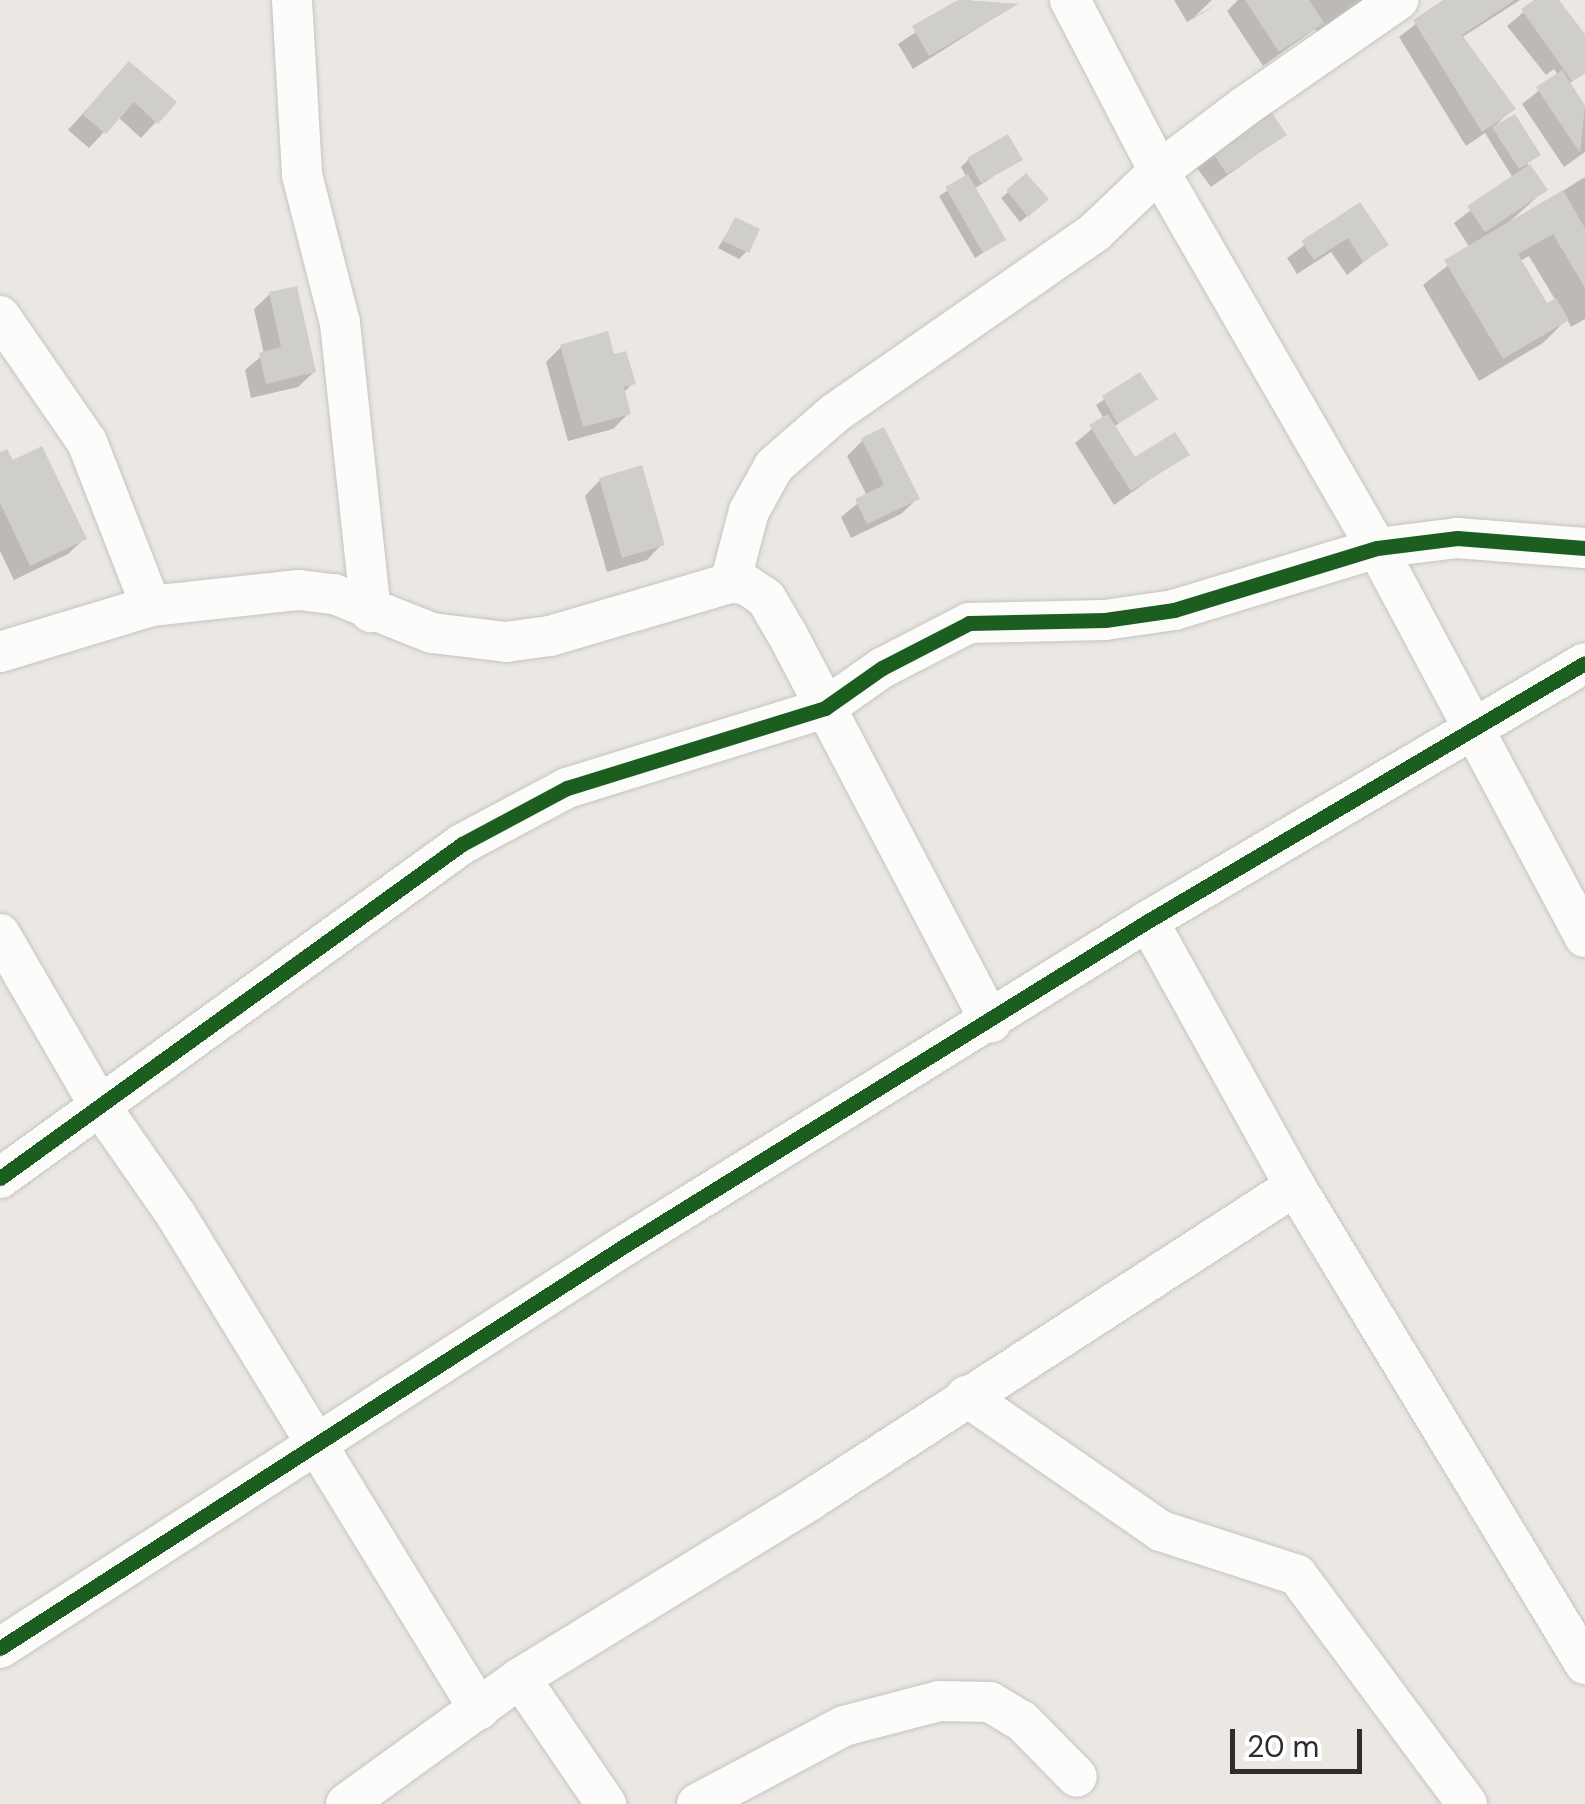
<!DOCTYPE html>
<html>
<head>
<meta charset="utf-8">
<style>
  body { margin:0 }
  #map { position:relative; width:1585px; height:1804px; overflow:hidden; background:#ebe8e4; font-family:"DM Sans",sans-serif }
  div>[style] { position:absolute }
  .shadow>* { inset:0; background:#0003 }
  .building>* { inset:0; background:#d0cecb }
  .roads { filter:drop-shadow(0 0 2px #c5c4c4) drop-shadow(0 0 2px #c5c4c4) }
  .street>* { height:40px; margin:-20px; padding:0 20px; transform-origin:20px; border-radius:20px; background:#fcfcfb }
  .cycleway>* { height:15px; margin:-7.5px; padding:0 7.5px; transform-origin:7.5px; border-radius:7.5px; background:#1b5e20 }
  span { translate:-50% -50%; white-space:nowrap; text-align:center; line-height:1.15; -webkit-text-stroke:8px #fff; paint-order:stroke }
  .scale { position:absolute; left:1230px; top:1729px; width:132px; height:45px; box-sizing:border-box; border:5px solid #2d2d2d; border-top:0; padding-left:12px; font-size:30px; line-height:35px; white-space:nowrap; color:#2d2d2d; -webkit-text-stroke:8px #fff; paint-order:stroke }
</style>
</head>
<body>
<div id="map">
  <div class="shadow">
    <div style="clip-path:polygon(963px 0,1016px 4px,913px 69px,898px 44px)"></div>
    <div style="clip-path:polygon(1174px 0,1212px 0,1194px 17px,1224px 0,1187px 22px)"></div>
    <div style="clip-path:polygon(1238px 0,1378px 0,1322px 39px,1315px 29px,1263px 66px,1227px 11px)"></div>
    <div style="clip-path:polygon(evenodd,1447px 0,1520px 0,1461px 38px,1512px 109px,1495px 126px,1538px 155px,1527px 164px,1545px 190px,1500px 230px,1585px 177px,1585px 319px,1571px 327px,1567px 319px,1543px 343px,1479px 381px,1423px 285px,1470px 248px,1454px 223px,1513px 178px,1485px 133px,1466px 146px,1399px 37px,1447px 0,1529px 256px,1556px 301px,1546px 306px,1520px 261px,1529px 256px)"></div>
    <div style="clip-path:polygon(1538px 0,1557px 0,1585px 39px,1585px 73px,1568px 84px,1585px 109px,1585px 152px,1564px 167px,1522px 104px,1558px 75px,1554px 69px,1546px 75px,1507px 26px)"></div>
    <div style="clip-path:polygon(114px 79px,156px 122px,141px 138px,118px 117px,89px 148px,68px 130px)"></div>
    <div style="clip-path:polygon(1267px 110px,1284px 135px,1211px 187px,1194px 164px)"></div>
    <div style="clip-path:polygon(1020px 159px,974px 189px,1002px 240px,975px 258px,939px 196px,967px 178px,961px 167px,968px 160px)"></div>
    <div style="clip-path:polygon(1008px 192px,1039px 206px,1020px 222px,1001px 198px)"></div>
    <div style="clip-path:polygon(1359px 205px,1386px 245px,1347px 275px,1331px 252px,1297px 274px,1287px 258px)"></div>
    <div style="clip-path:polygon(735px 220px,747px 251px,739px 259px,718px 248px)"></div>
    <div style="clip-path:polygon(270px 294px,314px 372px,298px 387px,251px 398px,245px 370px,264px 354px,254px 309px)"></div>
    <div style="clip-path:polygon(561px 347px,612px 357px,633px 383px,623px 393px,629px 413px,613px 429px,568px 441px,546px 362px)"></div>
    <div style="clip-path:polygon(1140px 376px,1155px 399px,1113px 427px,1135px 461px,1186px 454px,1114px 505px,1075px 443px,1104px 419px,1096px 405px)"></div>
    <div style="clip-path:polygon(863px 440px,917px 499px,901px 514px,851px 538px,841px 517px,867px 496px,847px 456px)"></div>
    <div style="clip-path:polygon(0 455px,84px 539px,68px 554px,14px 580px,0 551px)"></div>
    <div style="clip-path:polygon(600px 480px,662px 544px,647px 560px,607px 572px,585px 496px)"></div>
  </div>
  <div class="building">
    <div style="clip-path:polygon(958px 0,1019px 4px,929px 56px,912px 26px)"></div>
    <div style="clip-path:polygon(1245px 0,1309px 0,1324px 23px,1279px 52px)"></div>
    <div style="clip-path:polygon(1443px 0,1515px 0,1462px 35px,1516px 109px,1482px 132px,1413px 20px)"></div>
    <div style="clip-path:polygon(1534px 0,1559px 0,1585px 34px,1585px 73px,1572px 81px,1521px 9px)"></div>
    <div style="clip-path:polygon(129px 61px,177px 102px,158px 124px,134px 102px,106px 134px,82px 114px)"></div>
    <div style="clip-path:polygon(1562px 70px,1585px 105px,1580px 153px,1536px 87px)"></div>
    <div style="clip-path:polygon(1268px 107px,1287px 135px,1227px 174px,1208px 146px)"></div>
    <div style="clip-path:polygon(1515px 114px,1541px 155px,1519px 169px,1492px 127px)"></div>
    <div style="clip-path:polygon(1008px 134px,1023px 160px,981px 183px,967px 158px)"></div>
    <div style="clip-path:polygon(1530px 164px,1548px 190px,1485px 232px,1467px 206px)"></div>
    <div style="clip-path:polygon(1026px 173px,1049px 199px,1028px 217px,1006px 190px)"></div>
    <div style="clip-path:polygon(968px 174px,1006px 240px,983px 253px,945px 187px)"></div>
    <div style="clip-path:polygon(1563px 190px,1585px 228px,1585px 288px,1553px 234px,1518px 254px,1547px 303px,1556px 298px,1569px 320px,1503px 359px,1444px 260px)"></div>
    <div style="clip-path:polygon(1360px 202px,1389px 245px,1363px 262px,1348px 238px,1314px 260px,1301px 241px)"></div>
    <div style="clip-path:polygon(735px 217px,760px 229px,749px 253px,723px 241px)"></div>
    <div style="clip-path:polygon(297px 286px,316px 372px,266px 384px,259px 353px,281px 347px,269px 292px)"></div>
    <div style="clip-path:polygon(608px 331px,614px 354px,626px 351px,636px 384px,624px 387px,631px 414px,583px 427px,560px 345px)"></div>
    <div style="clip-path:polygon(1140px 372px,1158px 399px,1118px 424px,1102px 396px)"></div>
    <div style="clip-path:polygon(1108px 414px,1135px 457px,1175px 432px,1190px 455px,1131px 491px,1089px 425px)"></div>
    <div style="clip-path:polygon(884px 427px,920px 499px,867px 524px,855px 499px,884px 485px,861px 438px)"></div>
    <div style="clip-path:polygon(42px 446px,87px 539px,30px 566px,0 503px,0 452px,7px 449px,13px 460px)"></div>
    <div style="clip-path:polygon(642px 465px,665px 545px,622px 558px,599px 478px)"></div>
  </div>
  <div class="roads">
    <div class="street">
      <div style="left:292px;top:0;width:175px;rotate:86.7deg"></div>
      <div style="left:302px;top:175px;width:153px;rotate:75.6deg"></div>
      <div style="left:340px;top:323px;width:291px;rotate:83.9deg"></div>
      <div style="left:1070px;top:0;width:193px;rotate:62.5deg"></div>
      <div style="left:1159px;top:171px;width:435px;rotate:60deg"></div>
      <div style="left:1377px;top:548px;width:441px;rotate:61.9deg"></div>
      <div style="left:0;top:316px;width:153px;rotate:55.4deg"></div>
      <div style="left:87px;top:442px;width:176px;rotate:68.7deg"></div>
      <div style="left:730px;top:583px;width:74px;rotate:-75.2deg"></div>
      <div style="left:749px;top:511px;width:51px;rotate:-60.9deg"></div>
      <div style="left:774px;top:466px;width:81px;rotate:-41deg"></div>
      <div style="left:835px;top:413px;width:317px;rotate:-34.8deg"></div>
      <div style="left:1095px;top:232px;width:88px;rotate:-43.6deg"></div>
      <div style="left:1159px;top:171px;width:106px;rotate:-37deg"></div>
      <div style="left:1244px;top:107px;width:188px;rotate:-34.8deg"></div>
      <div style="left:0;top:652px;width:158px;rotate:-16.9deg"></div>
      <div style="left:151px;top:606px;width:149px;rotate:-6.2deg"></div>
      <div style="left:299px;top:590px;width:35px;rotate:7deg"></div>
      <div style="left:334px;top:594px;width:105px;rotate:21.7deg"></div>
      <div style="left:432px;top:633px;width:75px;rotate:6.9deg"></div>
      <div style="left:506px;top:642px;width:44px;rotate:-7.8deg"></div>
      <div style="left:550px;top:636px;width:188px;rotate:-16.4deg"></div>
      <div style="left:730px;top:583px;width:15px;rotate:4deg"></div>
      <div style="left:745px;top:584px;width:25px;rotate:34deg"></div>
      <div style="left:766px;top:598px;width:39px;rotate:60deg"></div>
      <div style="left:786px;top:632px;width:441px;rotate:62.3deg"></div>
      <div style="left:1148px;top:921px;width:303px;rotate:61deg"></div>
      <div style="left:1295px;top:1186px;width:559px;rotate:58.76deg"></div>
      <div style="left:0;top:934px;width:195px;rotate:59.9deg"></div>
      <div style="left:98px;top:1103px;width:136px;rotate:55.1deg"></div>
      <div style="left:176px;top:1215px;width:580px;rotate:58.48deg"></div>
      <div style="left:0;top:1178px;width:570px;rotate:-35.86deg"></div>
      <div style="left:462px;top:844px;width:119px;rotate:-28.1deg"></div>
      <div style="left:567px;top:788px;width:270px;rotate:-17.2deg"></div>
      <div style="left:825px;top:708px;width:70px;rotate:-35.1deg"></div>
      <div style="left:882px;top:668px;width:98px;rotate:-27.3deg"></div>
      <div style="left:969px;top:623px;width:136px;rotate:-1.3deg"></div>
      <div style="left:1105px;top:620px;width:70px;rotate:-8.2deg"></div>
      <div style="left:1174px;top:610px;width:212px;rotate:-17deg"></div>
      <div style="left:1377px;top:548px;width:81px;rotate:-7.1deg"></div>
      <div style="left:1457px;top:538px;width:128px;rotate:4.5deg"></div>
      <div style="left:966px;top:1396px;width:237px;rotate:34.7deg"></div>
      <div style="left:1161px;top:1531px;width:143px;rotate:17.9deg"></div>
      <div style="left:1297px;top:1575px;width:285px;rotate:53.4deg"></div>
      <div style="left:0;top:1648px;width:742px;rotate:-32.79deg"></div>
      <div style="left:624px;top:1246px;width:617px;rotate:-31.81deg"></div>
      <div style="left:1148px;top:921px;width:507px;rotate:-30.56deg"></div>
      <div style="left:520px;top:1678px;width:153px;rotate:55.7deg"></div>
      <div style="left:346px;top:1804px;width:215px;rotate:-35.9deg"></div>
      <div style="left:520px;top:1678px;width:340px;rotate:-31.5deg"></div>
      <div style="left:810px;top:1500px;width:578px;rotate:-32.92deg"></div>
      <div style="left:697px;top:1804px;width:166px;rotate:-28deg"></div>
      <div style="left:844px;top:1726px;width:98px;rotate:-14.7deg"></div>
      <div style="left:939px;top:1701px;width:51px;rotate:1.1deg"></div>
      <div style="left:990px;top:1702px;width:37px;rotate:31deg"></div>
      <div style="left:1022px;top:1721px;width:78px;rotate:45.5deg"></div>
    </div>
  </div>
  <div class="cycleway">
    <div style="left:0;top:1178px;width:570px;rotate:-35.86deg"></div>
    <div style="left:462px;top:844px;width:119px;rotate:-28.1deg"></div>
    <div style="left:567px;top:788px;width:270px;rotate:-17.2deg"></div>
    <div style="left:825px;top:708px;width:70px;rotate:-35.1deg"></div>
    <div style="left:882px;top:668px;width:98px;rotate:-27.3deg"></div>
    <div style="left:969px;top:623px;width:136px;rotate:-1.3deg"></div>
    <div style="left:1105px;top:620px;width:70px;rotate:-8.2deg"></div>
    <div style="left:1174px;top:610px;width:212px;rotate:-17deg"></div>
    <div style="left:1377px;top:548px;width:81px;rotate:-7.1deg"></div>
    <div style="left:1457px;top:538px;width:128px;rotate:4.5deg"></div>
    <div style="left:0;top:1648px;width:742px;rotate:-32.79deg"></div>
    <div style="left:624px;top:1246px;width:617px;rotate:-31.81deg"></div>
    <div style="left:1148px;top:921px;width:507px;rotate:-30.56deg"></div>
  </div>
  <div class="scale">20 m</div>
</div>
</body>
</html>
